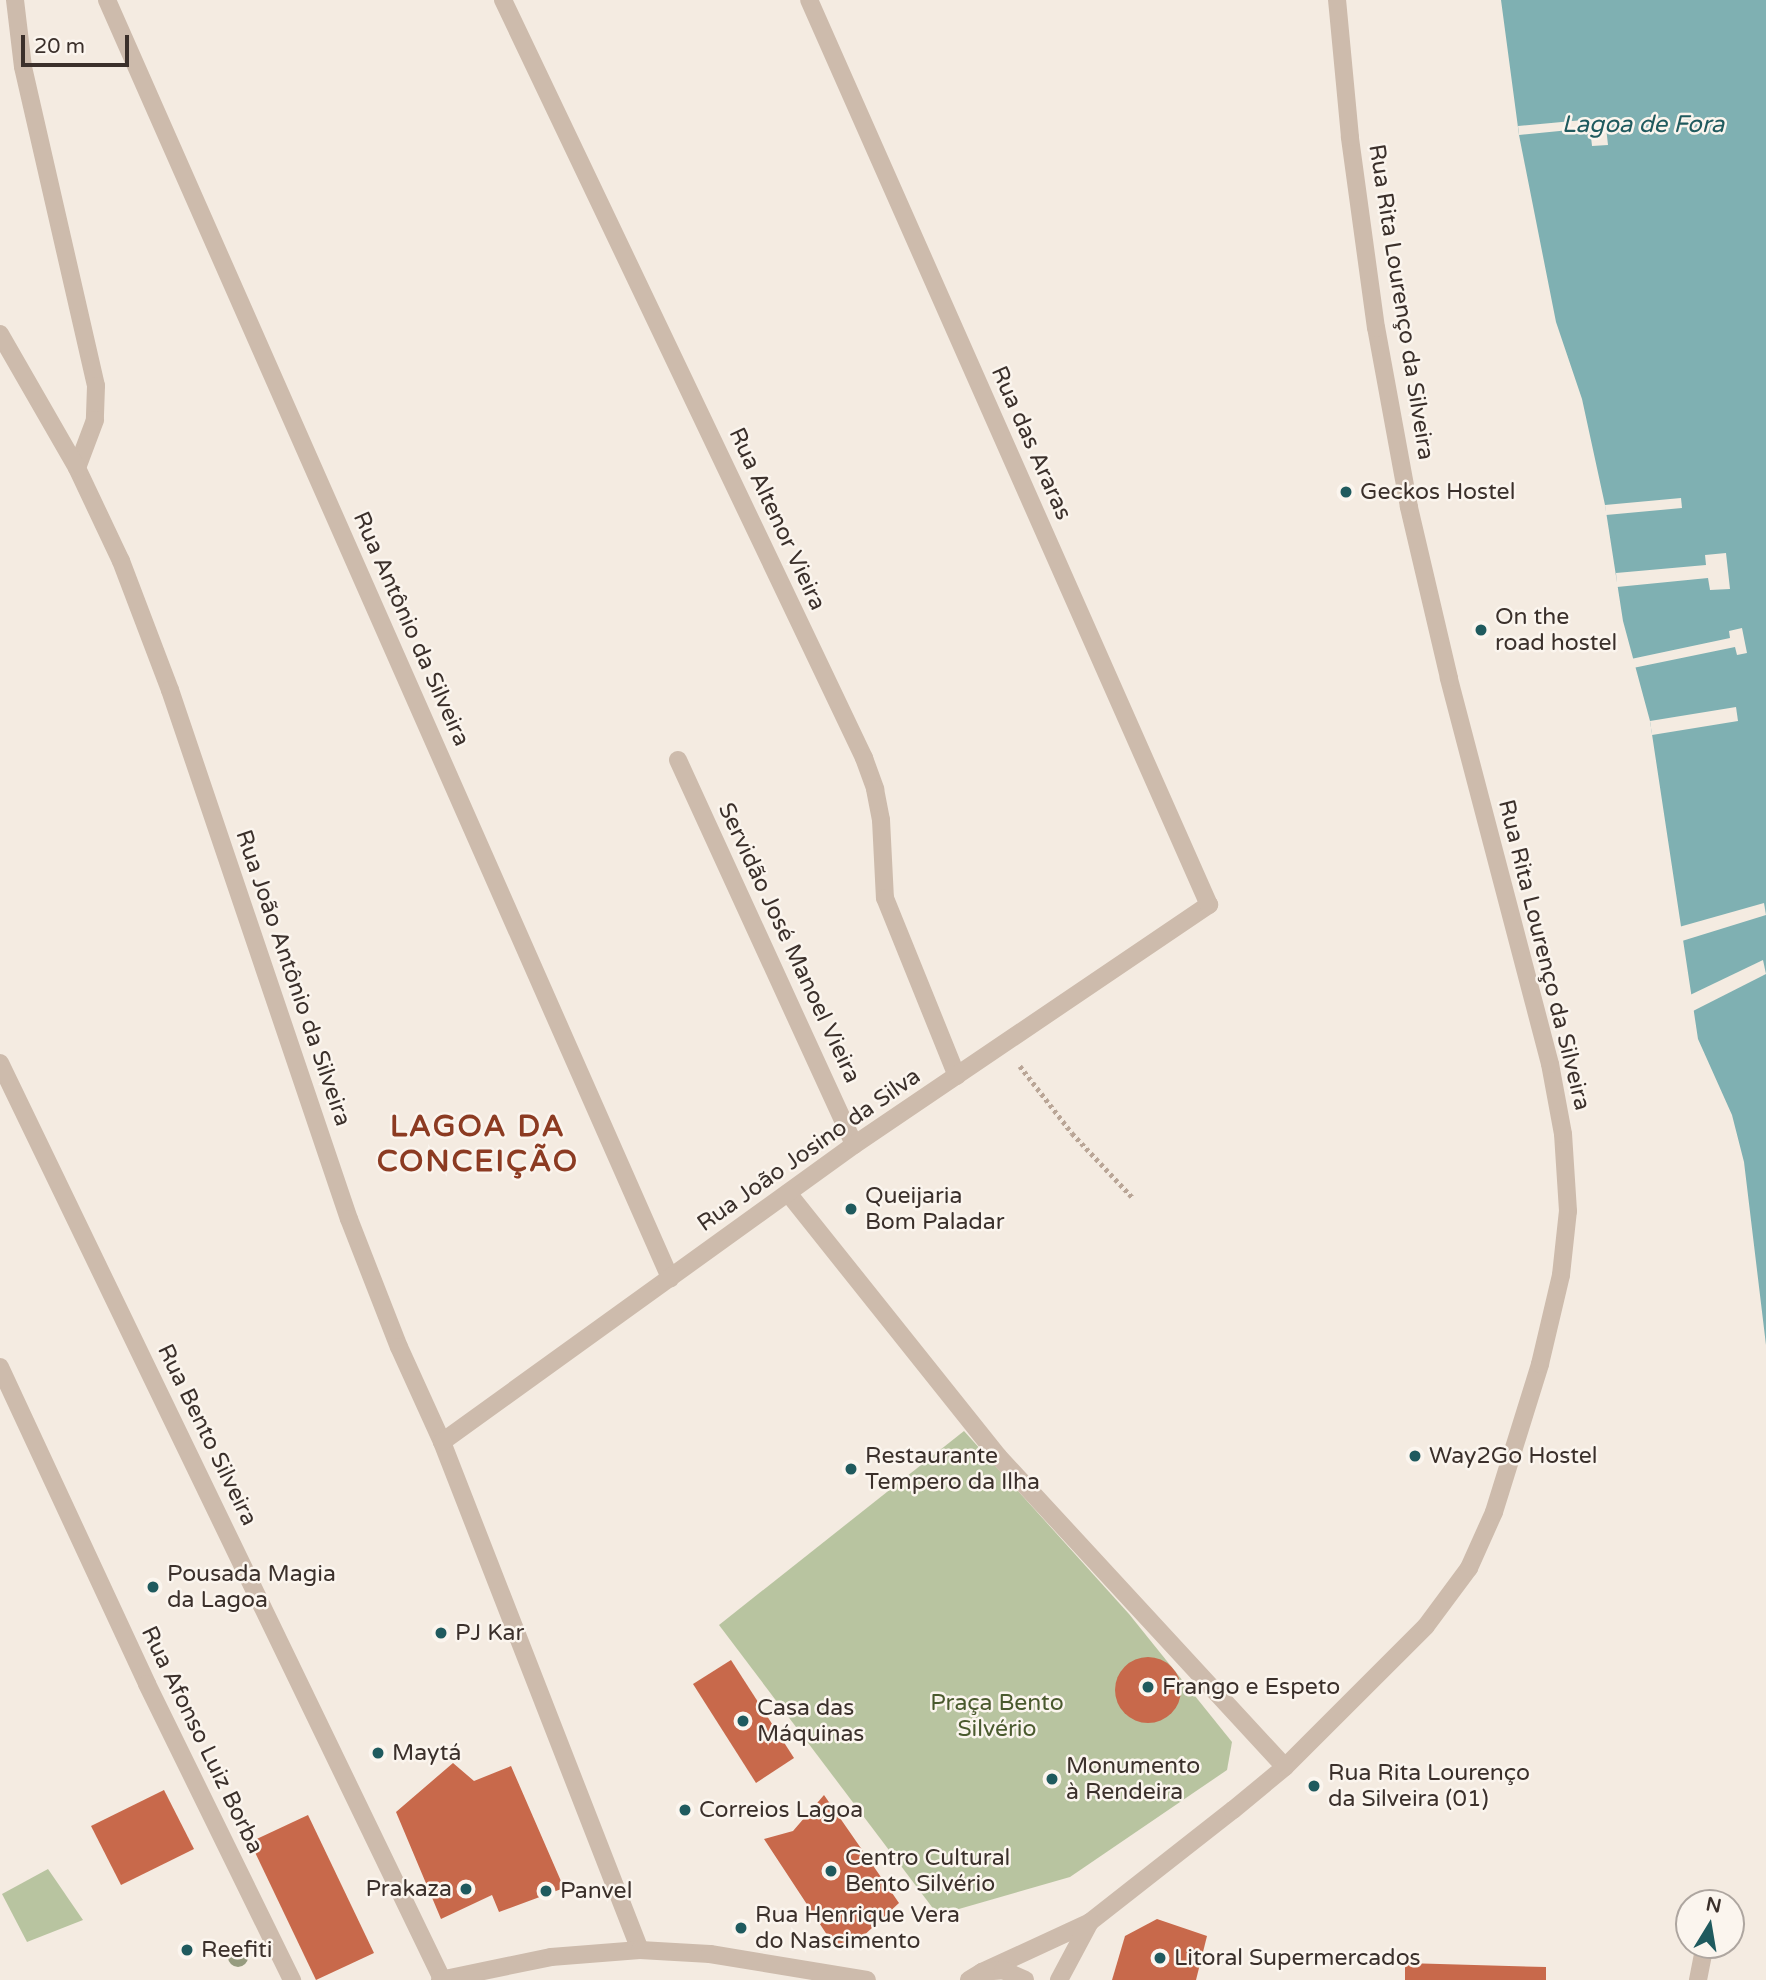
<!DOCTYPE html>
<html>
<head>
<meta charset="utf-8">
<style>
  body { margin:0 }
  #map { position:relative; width:1766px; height:1980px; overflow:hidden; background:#f4ebe1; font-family:"Varela Round",sans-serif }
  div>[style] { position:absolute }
  .green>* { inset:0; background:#b8c4a0 }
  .water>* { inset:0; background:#7fb0b2 }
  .pier>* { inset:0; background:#f4ebe1 }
  .building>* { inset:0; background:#c8694b }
  .round { border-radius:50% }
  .path>* { height:4.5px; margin-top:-2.25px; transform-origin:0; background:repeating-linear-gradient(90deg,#b9a596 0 3.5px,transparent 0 7px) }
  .minor>* { height:18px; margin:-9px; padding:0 9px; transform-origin:9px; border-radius:9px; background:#cdbbac }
  .tertiary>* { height:18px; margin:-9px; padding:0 9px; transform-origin:9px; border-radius:9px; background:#cdbbac }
  .trees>* { width:20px; height:20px; margin:-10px; border-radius:50%; background:#969b7f }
  .dots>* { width:19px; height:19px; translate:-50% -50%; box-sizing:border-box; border:4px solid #fbf5ee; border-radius:50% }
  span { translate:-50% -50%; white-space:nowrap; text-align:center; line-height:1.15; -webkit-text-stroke:5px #fbf5ee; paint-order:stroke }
  .street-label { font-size:23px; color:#3b302b }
  .poi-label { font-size:23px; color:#3b302b }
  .left { translate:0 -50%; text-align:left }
  .right { translate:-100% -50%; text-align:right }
  .park-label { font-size:23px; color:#4a5a2e }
  .water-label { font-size:24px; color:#1f5a5e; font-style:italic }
  .district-label { font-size:30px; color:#8c3b22; font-weight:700; letter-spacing:2px }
  .north { position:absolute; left:1675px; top:1889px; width:70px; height:70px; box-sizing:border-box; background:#fbf5ee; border:2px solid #aea6a0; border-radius:50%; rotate:11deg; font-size:19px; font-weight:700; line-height:28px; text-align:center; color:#3b302b }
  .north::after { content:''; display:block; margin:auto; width:24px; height:32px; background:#1f5a5e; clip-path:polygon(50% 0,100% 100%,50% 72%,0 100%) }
  .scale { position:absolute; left:21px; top:35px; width:108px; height:32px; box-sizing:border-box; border:4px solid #3b302b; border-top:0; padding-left:9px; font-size:21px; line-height:24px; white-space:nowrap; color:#3b302b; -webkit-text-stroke:5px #fbf5ee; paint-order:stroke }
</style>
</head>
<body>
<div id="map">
  <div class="green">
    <div style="clip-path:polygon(964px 1431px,1129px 1614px,1232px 1742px,1227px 1770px,1070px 1877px,938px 1915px,719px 1625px)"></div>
    <div style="clip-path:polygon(48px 1869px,83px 1920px,27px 1942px,2px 1894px)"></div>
  </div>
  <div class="water">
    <div style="clip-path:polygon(1501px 0,1766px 0,1766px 1345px,1744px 1162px,1732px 1115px,1698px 1039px,1650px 721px,1623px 621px,1605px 505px,1582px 399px,1556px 322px,1519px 135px)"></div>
  </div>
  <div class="pier">
    <div style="clip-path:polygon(1605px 118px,1608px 145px,1592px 146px,1590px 128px,1519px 135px,1518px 126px)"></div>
    <div style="clip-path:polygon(1681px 498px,1682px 508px,1606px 515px,1605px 505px)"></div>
    <div style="clip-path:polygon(1726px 553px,1730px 589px,1710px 590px,1708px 578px,1617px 587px,1616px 573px,1706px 565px,1705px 555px)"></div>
    <div style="clip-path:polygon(1742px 628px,1747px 653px,1737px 655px,1735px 647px,1633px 668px,1631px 659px,1730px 638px,1729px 631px)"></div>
    <div style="clip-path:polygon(1736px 707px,1738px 721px,1652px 735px,1650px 721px)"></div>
    <div style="clip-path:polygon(1764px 903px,1766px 915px,1682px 941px,1679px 927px)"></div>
    <div style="clip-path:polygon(1763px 960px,1766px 974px,1693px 1011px,1690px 995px)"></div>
  </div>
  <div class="building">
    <div class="round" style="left:1115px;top:1657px;width:66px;height:66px"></div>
    <div style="clip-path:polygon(731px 1660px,794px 1758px,756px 1783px,693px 1684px)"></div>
    <div style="clip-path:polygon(453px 1763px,474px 1781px,511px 1766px,564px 1888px,499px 1912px,492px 1895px,441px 1919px,396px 1812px)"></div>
    <div style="clip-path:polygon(164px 1790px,194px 1849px,121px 1885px,91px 1826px)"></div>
    <div style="clip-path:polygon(824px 1795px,899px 1903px,860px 1939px,835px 1947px,764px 1839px,793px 1831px)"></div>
    <div style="clip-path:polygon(308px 1815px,374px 1953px,316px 1980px,250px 1842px)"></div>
    <div style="clip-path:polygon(1157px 1919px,1207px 1936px,1196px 1980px,1112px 1980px,1125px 1936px)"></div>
    <div style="clip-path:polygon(1405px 1963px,1546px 1967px,1546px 1980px,1405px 1980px)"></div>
  </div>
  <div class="path">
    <div style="left:1020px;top:1066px;width:85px;rotate:52.2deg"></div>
    <div style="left:1072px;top:1133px;width:89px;rotate:46.8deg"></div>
  </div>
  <div class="minor">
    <div style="left:15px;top:0;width:67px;rotate:83.2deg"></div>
    <div style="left:23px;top:67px;width:327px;rotate:77.1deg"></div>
    <div style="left:96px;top:386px;width:34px;rotate:92deg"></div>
    <div style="left:95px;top:420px;width:51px;rotate:110.6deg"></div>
    <div style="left:77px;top:468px;width:103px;rotate:64.7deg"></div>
    <div style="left:121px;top:561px;width:138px;rotate:69.2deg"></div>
    <div style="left:170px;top:690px;width:558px;rotate:71.31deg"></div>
    <div style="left:349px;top:1219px;width:137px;rotate:68.7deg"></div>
    <div style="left:399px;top:1347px;width:104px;rotate:65.6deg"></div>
    <div style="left:442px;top:1442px;width:545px;rotate:68.71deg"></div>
    <div style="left:107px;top:0;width:1397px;rotate:66.22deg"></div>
    <div style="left:503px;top:0;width:840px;rotate:64.53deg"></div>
    <div style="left:864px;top:758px;width:33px;rotate:70deg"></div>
    <div style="left:875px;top:789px;width:32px;rotate:79deg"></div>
    <div style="left:881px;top:820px;width:78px;rotate:87.1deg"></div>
    <div style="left:885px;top:898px;width:192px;rotate:68deg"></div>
    <div style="left:0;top:334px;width:155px;rotate:60.1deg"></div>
    <div style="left:678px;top:760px;width:423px;rotate:65.4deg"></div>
    <div style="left:0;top:1063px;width:1017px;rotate:64.24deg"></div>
    <div style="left:788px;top:1193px;width:337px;rotate:51.4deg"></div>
    <div style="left:998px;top:1456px;width:423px;rotate:47.3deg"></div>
    <div style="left:0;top:1367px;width:349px;rotate:65.1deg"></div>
    <div style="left:147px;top:1684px;width:330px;rotate:63.9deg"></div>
    <div style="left:442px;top:1442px;width:508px;rotate:-35.79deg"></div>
    <div style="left:854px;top:1145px;width:429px;rotate:-34.1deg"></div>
    <div style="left:1209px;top:905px;width:989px;rotate:-113.84deg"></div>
    <div style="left:1698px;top:1980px;width:36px;rotate:-79deg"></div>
  </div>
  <div class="tertiary">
    <div style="left:982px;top:1972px;width:119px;rotate:-24.8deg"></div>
    <div style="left:1090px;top:1922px;width:182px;rotate:-38.1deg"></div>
    <div style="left:1233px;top:1810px;width:67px;rotate:-39.6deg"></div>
    <div style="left:1285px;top:1767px;width:199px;rotate:-45deg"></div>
    <div style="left:1426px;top:1626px;width:72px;rotate:-53.4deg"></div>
    <div style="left:1469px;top:1568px;width:61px;rotate:-65.9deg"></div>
    <div style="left:1494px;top:1512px;width:155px;rotate:-72.7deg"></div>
    <div style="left:1540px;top:1364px;width:91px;rotate:-76.7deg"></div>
    <div style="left:1561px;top:1275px;width:64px;rotate:-83.8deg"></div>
    <div style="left:1568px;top:1211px;width:77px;rotate:-93.7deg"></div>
    <div style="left:1563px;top:1134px;width:71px;rotate:-100.5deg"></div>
    <div style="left:1550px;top:1064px;width:399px;rotate:-104.7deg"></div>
    <div style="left:1449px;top:678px;width:176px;rotate:-103.2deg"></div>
    <div style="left:1409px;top:507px;width:182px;rotate:-100.4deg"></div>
    <div style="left:1376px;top:328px;width:193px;rotate:-97.8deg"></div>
    <div style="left:1350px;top:137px;width:138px;rotate:-95.4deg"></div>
    <div style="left:440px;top:1980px;width:113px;rotate:-11.7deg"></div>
    <div style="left:551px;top:1957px;width:89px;rotate:-4.5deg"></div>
    <div style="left:640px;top:1950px;width:70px;rotate:3.3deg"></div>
    <div style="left:710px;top:1954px;width:159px;rotate:9.4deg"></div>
    <div style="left:969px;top:1980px;width:15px;rotate:-32deg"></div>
    <div style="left:982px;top:1972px;width:21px;rotate:-5deg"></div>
    <div style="left:1003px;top:1970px;width:24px;rotate:24deg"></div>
    <div style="left:1059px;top:1980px;width:66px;rotate:-61.9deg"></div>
  </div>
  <div class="trees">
    <div style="left:238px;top:1957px"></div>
  </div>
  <div class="dots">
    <div style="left:1346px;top:492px;background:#1f5a5e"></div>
    <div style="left:1481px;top:630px;background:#1f5a5e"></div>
    <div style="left:851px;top:1209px;background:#1f5a5e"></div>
    <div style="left:1415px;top:1456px;background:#1f5a5e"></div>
    <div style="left:851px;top:1469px;background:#1f5a5e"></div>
    <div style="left:153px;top:1587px;background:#1f5a5e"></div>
    <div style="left:441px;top:1633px;background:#1f5a5e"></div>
    <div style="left:1148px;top:1687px;background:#1f5a5e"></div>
    <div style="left:743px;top:1721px;background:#1f5a5e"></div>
    <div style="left:378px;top:1753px;background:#1f5a5e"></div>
    <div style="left:1052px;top:1779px;background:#1f5a5e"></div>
    <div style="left:1314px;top:1786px;background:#1f5a5e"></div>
    <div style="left:685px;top:1810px;background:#1f5a5e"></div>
    <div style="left:831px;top:1871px;background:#1f5a5e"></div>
    <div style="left:466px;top:1889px;background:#1f5a5e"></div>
    <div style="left:546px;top:1891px;background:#1f5a5e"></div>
    <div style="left:741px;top:1928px;background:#1f5a5e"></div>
    <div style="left:187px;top:1950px;background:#1f5a5e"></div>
    <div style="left:1160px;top:1958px;background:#1f5a5e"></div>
  </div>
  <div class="street-label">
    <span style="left:1401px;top:302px;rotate:81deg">Rua Rita Lourenço da Silveira</span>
    <span style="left:1031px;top:443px;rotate:66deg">Rua das Araras</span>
    <span style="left:777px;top:519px;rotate:65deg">Rua Altenor Vieira</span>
    <span style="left:411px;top:629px;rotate:66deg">Rua Antônio da Silveira</span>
    <span style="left:789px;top:943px;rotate:65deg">Servidão José Manoel Vieira</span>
    <span style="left:1544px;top:955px;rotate:76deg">Rua Rita Lourenço da Silveira</span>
    <span style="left:293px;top:978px;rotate:71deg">Rua João Antônio da Silveira</span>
    <span style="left:809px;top:1150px;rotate:-35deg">Rua João Josino da Silva</span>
    <span style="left:207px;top:1435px;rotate:64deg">Rua Bento Silveira</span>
    <span style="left:202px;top:1740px;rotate:64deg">Rua Afonso Luiz Borba</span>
  </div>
  <div class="poi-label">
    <span class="left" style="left:1360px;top:492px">Geckos Hostel</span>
    <span class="left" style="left:1495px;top:630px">On the<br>road hostel</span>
    <span class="left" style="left:865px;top:1209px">Queijaria<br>Bom Paladar</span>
    <span class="left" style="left:865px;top:1469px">Restaurante<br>Tempero da Ilha</span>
    <span class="left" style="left:1429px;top:1456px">Way2Go Hostel</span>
    <span class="left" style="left:167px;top:1587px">Pousada Magia<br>da Lagoa</span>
    <span class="left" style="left:455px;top:1633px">PJ Kar</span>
    <span class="left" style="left:1162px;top:1687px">Frango e Espeto</span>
    <span class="left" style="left:757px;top:1721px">Casa das<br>Máquinas</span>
    <span class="left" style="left:392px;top:1753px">Maytá</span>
    <span class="left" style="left:1066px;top:1779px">Monumento<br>à Rendeira</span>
    <span class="left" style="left:1328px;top:1786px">Rua Rita Lourenço<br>da Silveira (01)</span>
    <span class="left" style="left:699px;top:1810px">Correios Lagoa</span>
    <span class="left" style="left:845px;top:1871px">Centro Cultural<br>Bento Silvério</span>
    <span class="right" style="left:452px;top:1889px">Prakaza</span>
    <span class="left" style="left:560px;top:1891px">Panvel</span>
    <span class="left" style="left:755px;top:1928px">Rua Henrique Vera<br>do Nascimento</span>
    <span class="left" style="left:201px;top:1950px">Reefiti</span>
    <span class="left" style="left:1174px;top:1958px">Litoral Supermercados</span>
  </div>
  <div class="park-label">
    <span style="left:997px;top:1716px">Praça Bento<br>Silvério</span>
  </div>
  <div class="water-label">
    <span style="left:1643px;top:125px">Lagoa de Fora</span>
  </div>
  <div class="district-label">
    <span style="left:478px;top:1144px">LAGOA DA<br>CONCEIÇÃO</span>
  </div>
  <div class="north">N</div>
  <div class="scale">20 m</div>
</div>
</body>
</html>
